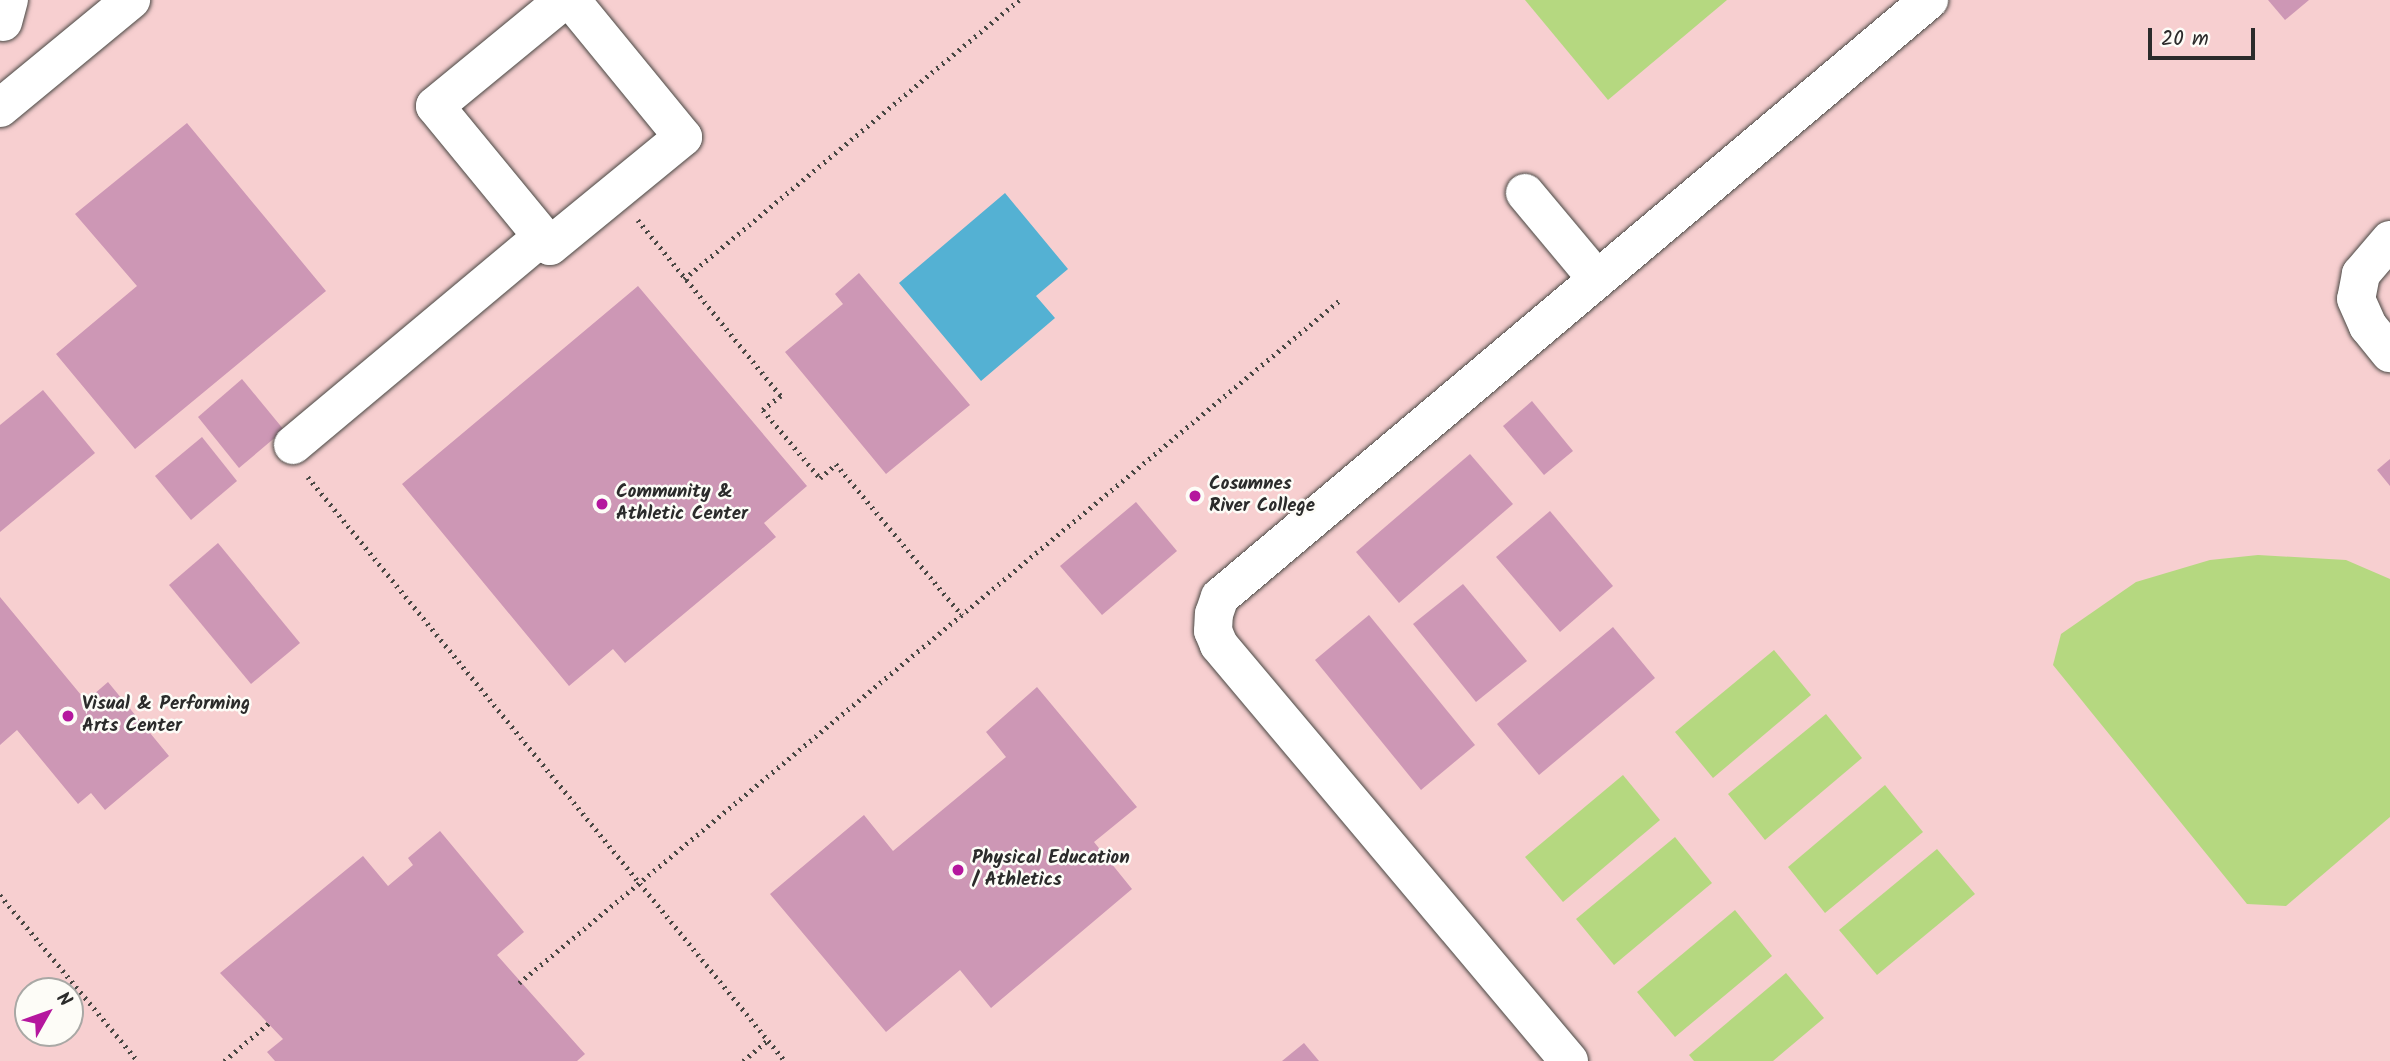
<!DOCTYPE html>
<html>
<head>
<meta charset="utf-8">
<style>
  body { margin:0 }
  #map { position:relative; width:2390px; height:1061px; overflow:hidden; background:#efe6cb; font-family:Kalam,sans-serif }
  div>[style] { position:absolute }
  .built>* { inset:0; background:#f7cfd0 }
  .green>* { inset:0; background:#b5d880 }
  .water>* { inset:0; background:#54b1d3 }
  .building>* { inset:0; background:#cd97b5 }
  .path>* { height:4.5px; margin-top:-2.25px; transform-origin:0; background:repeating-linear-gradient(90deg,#484743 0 2px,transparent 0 7px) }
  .roads { filter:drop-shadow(0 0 2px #484743) drop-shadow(0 0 2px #484743) }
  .minor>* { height:38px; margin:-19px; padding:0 19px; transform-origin:19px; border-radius:19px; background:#fff }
  .dots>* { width:19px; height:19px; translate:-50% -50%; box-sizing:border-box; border:4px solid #fdfcf7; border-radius:50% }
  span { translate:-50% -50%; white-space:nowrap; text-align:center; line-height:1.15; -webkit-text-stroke:5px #fdfcf7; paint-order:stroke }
  .poi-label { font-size:19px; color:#2b2b2b; font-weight:700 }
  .left { translate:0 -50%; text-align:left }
  .north { position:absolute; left:14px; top:977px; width:70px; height:70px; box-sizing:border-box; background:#fdfcf7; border:2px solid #a9a8a5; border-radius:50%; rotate:50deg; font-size:19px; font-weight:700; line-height:28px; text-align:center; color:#2b2b2b }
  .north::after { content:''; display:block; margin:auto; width:24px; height:32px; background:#b5179e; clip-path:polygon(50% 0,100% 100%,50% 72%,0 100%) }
  .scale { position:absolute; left:2148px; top:28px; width:107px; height:32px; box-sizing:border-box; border:4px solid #2b2b2b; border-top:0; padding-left:9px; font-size:21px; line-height:24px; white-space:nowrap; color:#2b2b2b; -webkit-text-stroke:5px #fdfcf7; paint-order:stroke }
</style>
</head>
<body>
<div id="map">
  <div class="built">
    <div style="clip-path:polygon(evenodd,0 0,2390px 0,2390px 1061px,0 1061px,0 0,28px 991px,70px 991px,70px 1033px,28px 1033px,28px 991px)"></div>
  </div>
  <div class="green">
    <div style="clip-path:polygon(1525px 0,1727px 0,1608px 100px)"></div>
    <div style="clip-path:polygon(2258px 555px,2346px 560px,2390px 579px,2390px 817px,2286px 906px,2247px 904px,2053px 665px,2061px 634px,2136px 582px,2210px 560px)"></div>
    <div style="clip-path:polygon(1774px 650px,1811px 695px,1713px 778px,1675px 732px)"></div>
    <div style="clip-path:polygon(1826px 714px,1862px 758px,1765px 840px,1728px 794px)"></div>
    <div style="clip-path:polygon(1623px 775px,1660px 820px,1563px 902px,1525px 857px)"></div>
    <div style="clip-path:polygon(1885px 785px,1923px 832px,1825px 913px,1788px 867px)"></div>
    <div style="clip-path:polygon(1675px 837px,1712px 883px,1614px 965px,1576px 919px)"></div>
    <div style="clip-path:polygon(1937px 849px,1975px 894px,1877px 975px,1839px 930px)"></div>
    <div style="clip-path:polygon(1735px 910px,1772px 956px,1675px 1037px,1637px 992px)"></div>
    <div style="clip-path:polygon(1786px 973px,1824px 1018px,1773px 1061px,1694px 1061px,1689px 1055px)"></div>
  </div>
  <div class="water">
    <div style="clip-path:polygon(1005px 193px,1068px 269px,1036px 296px,1055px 318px,981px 381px,899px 283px)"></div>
  </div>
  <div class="building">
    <div style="clip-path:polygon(2268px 0,2309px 0,2285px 20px)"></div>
    <div style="clip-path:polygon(187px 123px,326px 291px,135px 449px,56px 354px,137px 286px,75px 214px)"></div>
    <div style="clip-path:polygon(859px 273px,970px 405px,886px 474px,785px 352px,843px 304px,835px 294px)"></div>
    <div style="clip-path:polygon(638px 286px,807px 486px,764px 523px,776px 537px,625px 663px,613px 649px,569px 686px,402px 484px)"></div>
    <div style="clip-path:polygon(242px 379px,284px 430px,239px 468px,198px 417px)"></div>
    <div style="clip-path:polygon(43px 390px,95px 453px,0 532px,0 425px)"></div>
    <div style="clip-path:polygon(1532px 401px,1573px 451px,1544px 475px,1503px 426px)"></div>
    <div style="clip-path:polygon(202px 437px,237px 481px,191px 520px,155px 476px)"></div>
    <div style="clip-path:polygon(1470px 454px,1513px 504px,1399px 603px,1356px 552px)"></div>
    <div style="clip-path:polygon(2390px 459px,2390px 486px,2377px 470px)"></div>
    <div style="clip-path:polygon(1136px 502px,1177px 551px,1102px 615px,1060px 566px)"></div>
    <div style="clip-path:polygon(1550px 511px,1613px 586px,1560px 632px,1496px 557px)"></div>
    <div style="clip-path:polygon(218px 543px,300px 643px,251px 684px,169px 585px)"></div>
    <div style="clip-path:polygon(1463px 584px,1527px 661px,1476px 702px,1413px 624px)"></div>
    <div style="clip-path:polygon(0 597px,86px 701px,108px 682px,169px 756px,105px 810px,91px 793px,78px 804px,17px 730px,0 745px)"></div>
    <div style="clip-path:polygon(1369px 615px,1475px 745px,1421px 790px,1315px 660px)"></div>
    <div style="clip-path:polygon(1613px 627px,1655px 678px,1539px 775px,1497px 724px)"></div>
    <div style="clip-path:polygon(1037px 687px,1137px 807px,1094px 842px,1132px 889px,991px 1008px,960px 970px,886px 1032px,770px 894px,864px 815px,893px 851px,1006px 757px,986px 732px)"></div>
    <div style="clip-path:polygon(440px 831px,524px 932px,497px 955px,585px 1054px,577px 1061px,275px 1061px,267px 1052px,283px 1039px,220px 973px,363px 856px,388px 886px,413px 865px,408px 858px)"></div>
    <div style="clip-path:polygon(1304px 1043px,1319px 1061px,1282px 1061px)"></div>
  </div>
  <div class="path">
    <div style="left:638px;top:220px;width:227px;rotate:50.9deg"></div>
    <div style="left:781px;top:396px;width:23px;rotate:142deg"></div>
    <div style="left:763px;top:410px;width:89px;rotate:50deg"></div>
    <div style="left:820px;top:478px;width:21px;rotate:-41deg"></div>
    <div style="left:836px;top:464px;width:197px;rotate:50.2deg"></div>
    <div style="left:684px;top:279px;width:436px;rotate:-39.8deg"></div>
    <div style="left:308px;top:477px;width:754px;rotate:50.76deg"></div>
    <div style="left:0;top:895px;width:216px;rotate:50.3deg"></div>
    <div style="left:519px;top:983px;width:1068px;rotate:-39.76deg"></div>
    <div style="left:224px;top:1061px;width:59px;rotate:-40.2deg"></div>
    <div style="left:743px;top:1061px;width:33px;rotate:-40deg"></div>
  </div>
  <div class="roads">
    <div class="minor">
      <div style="left:564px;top:0;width:167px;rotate:140.6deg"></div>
      <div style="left:435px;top:106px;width:181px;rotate:50.6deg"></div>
      <div style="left:550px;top:246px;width:172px;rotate:-39.3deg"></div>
      <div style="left:683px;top:137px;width:177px;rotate:-129.3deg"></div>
      <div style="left:3px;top:22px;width:23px;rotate:-75deg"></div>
      <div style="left:0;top:108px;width:170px;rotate:-39.5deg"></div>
      <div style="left:1525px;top:193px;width:112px;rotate:50.1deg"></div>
      <div style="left:2390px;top:240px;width:45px;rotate:130.5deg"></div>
      <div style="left:2361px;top:274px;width:25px;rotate:101deg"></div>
      <div style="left:2356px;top:299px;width:30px;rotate:66deg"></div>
      <div style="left:2368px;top:326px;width:35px;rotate:51deg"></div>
      <div style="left:293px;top:445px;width:324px;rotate:-39.9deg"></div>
      <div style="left:1569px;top:1061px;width:544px;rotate:-130.08deg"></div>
      <div style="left:1219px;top:645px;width:15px;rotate:-113deg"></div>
      <div style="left:1213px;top:631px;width:17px;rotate:-87deg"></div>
      <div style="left:1214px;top:614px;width:18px;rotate:-71deg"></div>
      <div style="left:1220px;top:597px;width:927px;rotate:-40.1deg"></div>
    </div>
  </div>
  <div class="dots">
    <div style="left:1195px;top:496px;background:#b5179e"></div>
    <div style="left:602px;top:504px;background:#b5179e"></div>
    <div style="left:68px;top:716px;background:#b5179e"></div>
    <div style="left:958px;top:870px;background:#b5179e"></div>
  </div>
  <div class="poi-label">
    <span class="left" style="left:1209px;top:496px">Cosumnes<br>River College</span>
    <span class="left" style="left:616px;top:504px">Community &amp;<br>Athletic Center</span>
    <span class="left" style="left:82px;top:716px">Visual &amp; Performing<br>Arts Center</span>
    <span class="left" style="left:972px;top:870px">Physical Education<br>/ Athletics</span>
  </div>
  <div class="north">N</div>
  <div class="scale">20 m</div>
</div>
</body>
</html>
